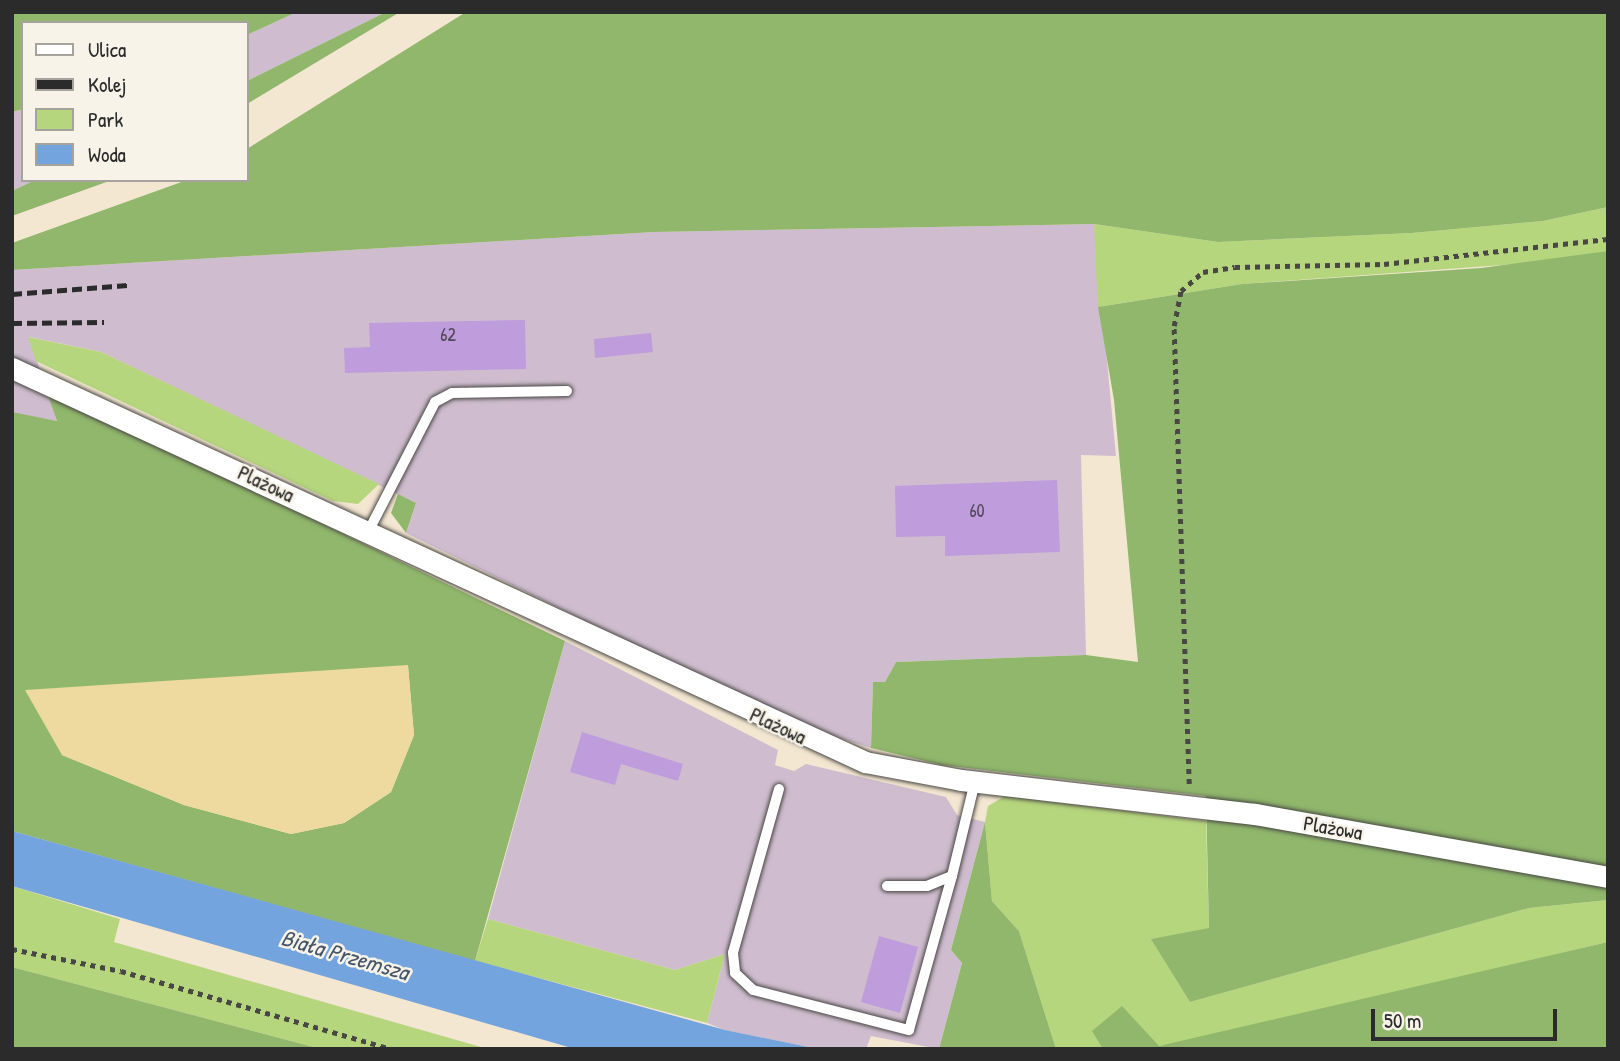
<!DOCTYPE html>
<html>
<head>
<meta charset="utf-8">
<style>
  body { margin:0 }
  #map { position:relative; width:1620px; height:1061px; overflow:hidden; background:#f4e7d1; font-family:"Patrick Hand",sans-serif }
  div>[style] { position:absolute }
  .industrial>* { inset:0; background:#cfbdcf }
  .green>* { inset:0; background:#b6d67d }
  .forest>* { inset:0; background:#90b76c }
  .sand>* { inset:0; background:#eeda9e }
  .water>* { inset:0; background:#74a4de }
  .building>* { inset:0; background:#bf9cdb }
  .path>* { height:4.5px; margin-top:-2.25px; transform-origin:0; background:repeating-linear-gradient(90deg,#494744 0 5px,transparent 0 10px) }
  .roads { filter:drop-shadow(0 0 2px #494744) drop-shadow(0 0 2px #494744) }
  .lane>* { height:10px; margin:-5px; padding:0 5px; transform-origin:5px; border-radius:5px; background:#fff }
  .street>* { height:21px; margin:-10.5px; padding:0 10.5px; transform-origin:10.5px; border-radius:10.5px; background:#fff }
  .rail>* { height:5px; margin-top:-2.5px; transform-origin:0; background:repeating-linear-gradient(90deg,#2b2b2b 0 10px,transparent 0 15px) }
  span { translate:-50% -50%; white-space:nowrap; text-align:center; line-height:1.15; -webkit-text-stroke:5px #f7f3e8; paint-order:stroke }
  .number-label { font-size:18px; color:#504757 }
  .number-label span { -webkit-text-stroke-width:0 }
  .street-label { font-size:21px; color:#2b2b2b }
  .water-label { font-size:23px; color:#45556a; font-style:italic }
  .frame { position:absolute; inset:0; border:14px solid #2b2b2b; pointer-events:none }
  .legend { position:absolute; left:21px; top:21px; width:228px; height:161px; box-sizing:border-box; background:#f7f3e8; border:2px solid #a5a39c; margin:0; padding:9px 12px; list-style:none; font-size:21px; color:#2b2b2b }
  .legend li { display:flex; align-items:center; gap:14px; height:35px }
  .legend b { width:35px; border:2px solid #a5a39c }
  .scale { position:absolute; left:1371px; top:1009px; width:186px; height:32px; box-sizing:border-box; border:4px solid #2b2b2b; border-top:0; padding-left:9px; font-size:21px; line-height:24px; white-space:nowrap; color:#2b2b2b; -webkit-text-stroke:5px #f7f3e8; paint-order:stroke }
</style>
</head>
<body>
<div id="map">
  <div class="industrial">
    <div style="clip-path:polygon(297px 12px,386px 12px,247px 81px,247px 35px)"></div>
    <div style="clip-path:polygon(23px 109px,23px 180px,35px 180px,12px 191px,12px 112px)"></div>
    <div style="clip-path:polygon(1094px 224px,1116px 456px,1081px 455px,1086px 655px,896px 662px,885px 682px,873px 682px,871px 748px,793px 723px,406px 533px,416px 503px,101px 352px,29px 337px,57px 421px,12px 413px,12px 270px,654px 232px)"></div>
    <div style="clip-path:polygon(565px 641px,778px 750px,775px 765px,794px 771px,806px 764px,946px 797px,957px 815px,985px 822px,951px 950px,962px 963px,939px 1049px,871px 1036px,866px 1049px,818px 1049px,724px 1030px,707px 1023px,725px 954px,675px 970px,488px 919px)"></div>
  </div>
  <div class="green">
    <div style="clip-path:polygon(1608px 207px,1608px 251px,1569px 260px,1242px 284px,1098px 307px,1094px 224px,1218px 242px,1412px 233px,1543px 221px)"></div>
    <div style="clip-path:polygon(28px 337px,101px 352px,379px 484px,358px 504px,333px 501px,36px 361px)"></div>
    <div style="clip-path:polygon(1005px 796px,1206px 821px,1209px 929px,1152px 939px,1190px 1002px,1529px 908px,1608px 900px,1608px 942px,1219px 1035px,1159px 1046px,1093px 1031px,1103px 1049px,1056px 1049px,1019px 931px,992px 901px,985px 822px,988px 806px)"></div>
    <div style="clip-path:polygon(12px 886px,120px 919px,114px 942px,488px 1049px,321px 1049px,12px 967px)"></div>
    <div style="clip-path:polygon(488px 919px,675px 970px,725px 954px,707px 1023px,475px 961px)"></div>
  </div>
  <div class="forest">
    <div style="clip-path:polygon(12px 12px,297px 12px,247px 35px,247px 23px,23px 23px,23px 109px,12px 112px)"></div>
    <div style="clip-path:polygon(386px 12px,400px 12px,247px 104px,247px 81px)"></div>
    <div style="clip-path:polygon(466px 12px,1608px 12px,1608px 207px,1543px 221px,1412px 233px,1218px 242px,1094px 224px,654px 232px,12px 270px,12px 243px,187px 180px,247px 180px,247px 149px)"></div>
    <div style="clip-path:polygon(35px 180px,112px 180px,12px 216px,12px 191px)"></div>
    <div style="clip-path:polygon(1608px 251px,1608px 900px,1529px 908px,1190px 1002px,1151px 939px,1209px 928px,1206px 796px,942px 765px,871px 748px,873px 682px,885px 682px,896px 662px,1086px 655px,1138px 662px,1114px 400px,1098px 307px,1242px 284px,1481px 268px)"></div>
    <div style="clip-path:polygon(evenodd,46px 390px,565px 641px,475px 961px,12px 831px,12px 412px,57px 421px,46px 390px,408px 666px,414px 735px,391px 792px,344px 823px,291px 834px,184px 805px,62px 755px,408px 666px)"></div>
    <div style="clip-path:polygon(398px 494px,416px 503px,406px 533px,391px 513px)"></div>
    <div style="clip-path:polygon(985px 822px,992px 901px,1019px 931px,1056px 1049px,939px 1049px,962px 963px,951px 950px)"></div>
    <div style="clip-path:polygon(1608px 942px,1608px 1049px,1103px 1049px,1092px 1031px,1122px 1006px,1159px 1046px)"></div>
    <div style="clip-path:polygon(12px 967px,321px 1049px,12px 1049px)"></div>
  </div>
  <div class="sand">
    <div style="clip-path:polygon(408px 665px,414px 735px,391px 792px,344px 823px,291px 834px,184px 805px,62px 755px,25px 690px)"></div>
  </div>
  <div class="water">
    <div style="clip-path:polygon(12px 831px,725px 1030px,818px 1049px,575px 1049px,12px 886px)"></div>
  </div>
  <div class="building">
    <div style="clip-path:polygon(525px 320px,526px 369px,345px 373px,344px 348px,370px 347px,369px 323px)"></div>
    <div style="clip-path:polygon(651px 333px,653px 352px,595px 358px,594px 339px)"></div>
    <div style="clip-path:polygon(1057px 480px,1060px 552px,945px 556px,945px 536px,896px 537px,895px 486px)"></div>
    <div style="clip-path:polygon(582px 732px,683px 764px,678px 781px,621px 764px,615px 785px,570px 772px)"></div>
    <div style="clip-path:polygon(879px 936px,918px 947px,900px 1013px,861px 1002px)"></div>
  </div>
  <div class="path">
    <div style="left:1189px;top:784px;width:458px;rotate:-91.9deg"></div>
    <div style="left:1174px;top:326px;width:36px;rotate:-79deg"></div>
    <div style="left:1181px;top:291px;width:29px;rotate:-41deg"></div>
    <div style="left:1203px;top:272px;width:32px;rotate:-9deg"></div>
    <div style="left:1235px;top:267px;width:149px;rotate:-1.2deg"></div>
    <div style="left:1384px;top:264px;width:225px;rotate:-6.4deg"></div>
    <div style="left:12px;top:949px;width:111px;rotate:11.4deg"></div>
    <div style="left:121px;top:971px;width:281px;rotate:16.1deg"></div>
  </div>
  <div class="roads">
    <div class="lane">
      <div style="left:368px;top:532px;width:146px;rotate:-62.7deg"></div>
      <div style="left:435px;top:402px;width:19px;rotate:-28deg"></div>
      <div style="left:452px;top:393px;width:115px;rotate:-1deg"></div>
      <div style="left:779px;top:789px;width:170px;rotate:105.7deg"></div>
      <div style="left:733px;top:953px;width:20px;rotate:84deg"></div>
      <div style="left:735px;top:973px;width:25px;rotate:43deg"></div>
      <div style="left:753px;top:990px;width:161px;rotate:14.4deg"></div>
      <div style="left:909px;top:1030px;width:160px;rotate:-74.4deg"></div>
      <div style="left:887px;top:886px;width:40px"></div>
      <div style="left:927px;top:886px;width:27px;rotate:-22deg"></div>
      <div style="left:952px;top:876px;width:97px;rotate:-76.3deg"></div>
    </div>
    <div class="street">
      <div style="left:12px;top:368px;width:940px;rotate:24.79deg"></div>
      <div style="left:865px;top:762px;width:98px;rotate:10.6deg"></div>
      <div style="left:961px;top:780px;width:296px;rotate:6.6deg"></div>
      <div style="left:1255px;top:814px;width:359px;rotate:10.1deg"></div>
    </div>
  </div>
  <div class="rail">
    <div style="left:12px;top:294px;width:116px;rotate:-4.4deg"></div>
    <div style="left:12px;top:323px;width:92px;rotate:-0.6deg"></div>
  </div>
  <div class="number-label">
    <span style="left:448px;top:335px">62</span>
    <span style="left:977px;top:511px">60</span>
  </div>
  <div class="street-label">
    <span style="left:266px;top:484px;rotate:25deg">Plażowa</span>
    <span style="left:778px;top:726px;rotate:25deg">Plażowa</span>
    <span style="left:1333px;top:828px;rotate:10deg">Plażowa</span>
  </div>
  <div class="water-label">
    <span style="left:345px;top:955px;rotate:16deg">Biała Przemsza</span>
  </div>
  <div class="frame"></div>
  <ul class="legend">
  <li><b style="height:9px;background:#fff"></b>Ulica</li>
  <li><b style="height:9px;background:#2b2b2b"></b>Kolej</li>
  <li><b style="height:19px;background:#b6d67d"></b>Park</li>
  <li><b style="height:19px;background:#74a4de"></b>Woda</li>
  </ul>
  <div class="scale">50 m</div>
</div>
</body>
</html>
